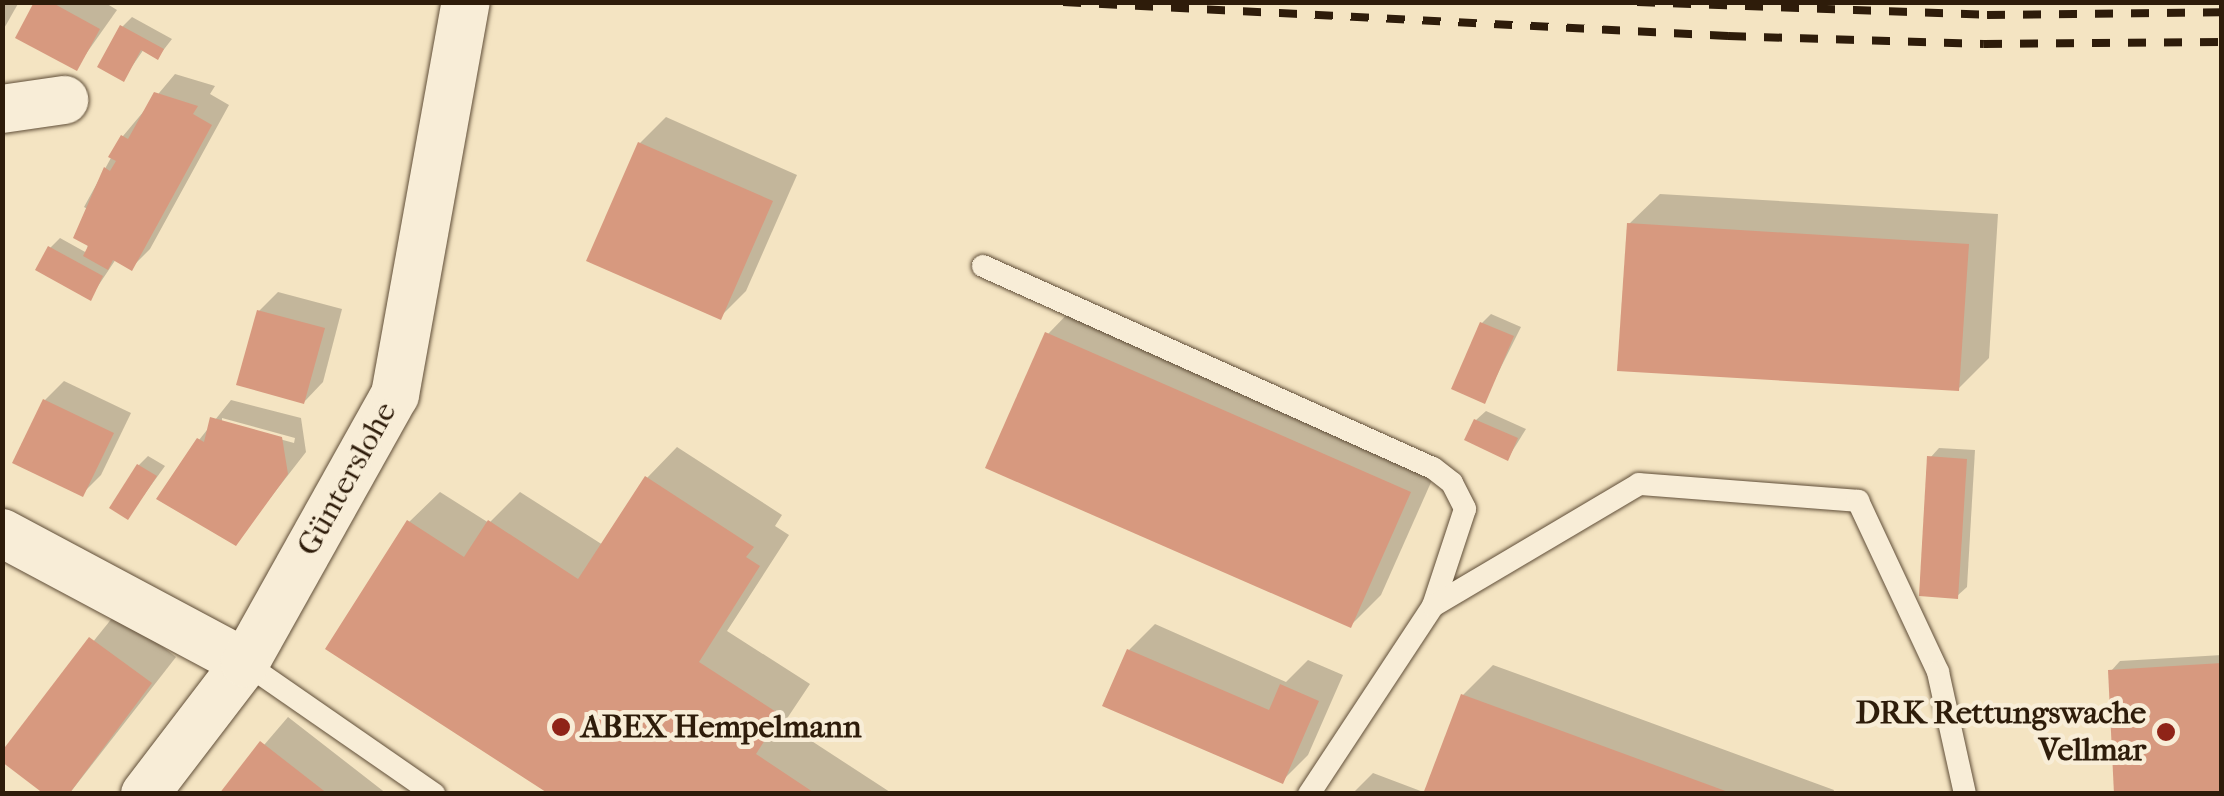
<!DOCTYPE html>
<html>
<head>
<meta charset="utf-8">
<style>
  body { margin:0 }
  #map { position:relative; width:2224px; height:796px; overflow:hidden; background:#f4e4c2; font-family:"IM FELL French Canon",serif }
  div>[style] { position:absolute }
  .shadow>* { inset:0; background:#0003 }
  .building>* { inset:0; background:#d7997f }
  .roads { filter:drop-shadow(0 0 2px #604e38) drop-shadow(0 0 2px #604e38) }
  .lane>* { height:22px; margin:-11px; padding:0 11px; transform-origin:11px; border-radius:11px; background:#f8edd7 }
  .street>* { height:48px; margin:-24px; padding:0 24px; transform-origin:24px; border-radius:24px; background:#f8edd7 }
  .rail>* { height:8px; margin-top:-4px; transform-origin:0; background:repeating-linear-gradient(90deg,#2e1c0a 0 18px,transparent 0 36px) }
  .dots>* { width:28px; height:28px; translate:-50% -50%; box-sizing:border-box; border:5px solid #f8edd7; border-radius:50% }
  span { translate:-50% -50%; white-space:nowrap; text-align:center; line-height:1.15; -webkit-text-stroke:9px #f8edd7; paint-order:stroke }
  .street-label { font-size:32px; color:#2e1c0a }
  .poi-label { font-size:32px; color:#2e1c0a; font-weight:700 }
  .right { translate:-100% -50%; text-align:right }
  .left { translate:0 -50%; text-align:left }
  .frame { position:absolute; inset:0; border:5px solid #2e1c0a; pointer-events:none }
</style>
</head>
<body>
<div id="map">
  <div class="shadow">
    <div style="clip-path:polygon(2px 2px,19px 2px,2px 32px)"></div>
    <div style="clip-path:polygon(37px 2px,104px 2px,117px 10px,76px 68px)"></div>
    <div style="clip-path:polygon(132px 17px,172px 39px,158px 57px,144px 49px,124px 78px,122px 27px)"></div>
    <div style="clip-path:polygon(175px 74px,215px 86px,210px 94px,229px 105px,150px 249px,131px 268px,116px 259px,90px 298px,50px 248px,60px 238px,87px 253px,91px 211px,84px 207px,123px 136px)"></div>
    <div style="clip-path:polygon(666px 117px,797px 175px,746px 291px,720px 317px,640px 143px)"></div>
    <div style="clip-path:polygon(1660px 194px,1998px 214px,1989px 358px,1958px 389px,1629px 224px)"></div>
    <div style="clip-path:polygon(278px 292px,342px 309px,323px 382px,304px 402px,259px 311px)"></div>
    <div style="clip-path:polygon(1078px 303px,1440px 462px,1381px 595px,1351px 625px,1048px 334px)"></div>
    <div style="clip-path:polygon(1491px 314px,1521px 327px,1484px 401px,1482px 323px)"></div>
    <div style="clip-path:polygon(64px 381px,131px 413px,101px 475px,82px 494px,45px 400px)"></div>
    <div style="clip-path:polygon(evenodd,231px 400px,301px 418px,306px 452px,236px 542px,199px 440px,231px 400px,222px 418px,295px 438px,294px 443px,222px 423px,222px 418px)"></div>
    <div style="clip-path:polygon(1486px 411px,1526px 429px,1508px 458px,1476px 420px)"></div>
    <div style="clip-path:polygon(677px 447px,782px 515px,775px 526px,789px 535px,727px 631px,810px 684px,784px 723px,893px 794px,553px 794px,409px 522px,440px 492px,489px 523px,520px 492px,603px 545px,647px 478px)"></div>
    <div style="clip-path:polygon(1939px 448px,1975px 450px,1967px 587px,1957px 596px,1930px 458px)"></div>
    <div style="clip-path:polygon(148px 456px,165px 466px,128px 517px,139px 465px)"></div>
    <div style="clip-path:polygon(117px 612px,176px 657px,69px 794px,2px 755px)"></div>
    <div style="clip-path:polygon(1155px 624px,1286px 682px,1308px 660px,1343px 675px,1308px 755px,1282px 781px,1129px 650px)"></div>
    <div style="clip-path:polygon(2222px 655px,2222px 794px,2111px 671px,2120px 661px)"></div>
    <div style="clip-path:polygon(1493px 665px,1834px 790px,1833px 794px,1352px 794px,1373px 773px,1426px 793px,1463px 695px)"></div>
    <div style="clip-path:polygon(288px 717px,387px 794px,222px 794px)"></div>
  </div>
  <div class="building">
    <div style="clip-path:polygon(34px 2px,51px 2px,100px 29px,77px 71px,15px 38px)"></div>
    <div style="clip-path:polygon(120px 25px,164px 49px,158px 60px,141px 50px,124px 82px,97px 67px)"></div>
    <div style="clip-path:polygon(154px 92px,198px 106px,193px 114px,212px 125px,132px 271px,113px 260px,108px 270px,83px 256px,88px 246px,73px 238px,104px 167px,110px 171px,116px 161px,108px 157px,121px 135px,128px 139px)"></div>
    <div style="clip-path:polygon(638px 142px,773px 201px,721px 320px,586px 261px)"></div>
    <div style="clip-path:polygon(1627px 223px,1969px 244px,1959px 391px,1617px 371px)"></div>
    <div style="clip-path:polygon(48px 246px,103px 276px,91px 301px,35px 270px)"></div>
    <div style="clip-path:polygon(257px 310px,325px 328px,304px 404px,236px 385px)"></div>
    <div style="clip-path:polygon(1480px 322px,1514px 336px,1485px 404px,1451px 389px)"></div>
    <div style="clip-path:polygon(1045px 332px,1411px 492px,1351px 628px,985px 468px)"></div>
    <div style="clip-path:polygon(43px 399px,114px 433px,83px 497px,12px 463px)"></div>
    <div style="clip-path:polygon(210px 417px,282px 437px,288px 474px,236px 546px,156px 499px,197px 438px,204px 442px)"></div>
    <div style="clip-path:polygon(1474px 419px,1518px 438px,1508px 461px,1464px 440px)"></div>
    <div style="clip-path:polygon(1927px 456px,1967px 459px,1958px 599px,1919px 596px)"></div>
    <div style="clip-path:polygon(137px 464px,157px 476px,128px 520px,109px 508px)"></div>
    <div style="clip-path:polygon(645px 476px,754px 547px,746px 557px,760px 566px,699px 662px,781px 715px,756px 754px,816px 794px,549px 794px,325px 649px,407px 520px,464px 557px,488px 520px,578px 579px)"></div>
    <div style="clip-path:polygon(89px 637px,152px 683px,69px 794px,44px 794px,2px 762px,2px 751px)"></div>
    <div style="clip-path:polygon(1127px 649px,1269px 710px,1280px 684px,1319px 701px,1283px 784px,1102px 706px)"></div>
    <div style="clip-path:polygon(2222px 663px,2222px 794px,2114px 794px,2108px 670px)"></div>
    <div style="clip-path:polygon(1461px 694px,1731px 793px,1731px 794px,1423px 794px)"></div>
    <div style="clip-path:polygon(260px 741px,328px 794px,219px 794px)"></div>
  </div>
  <div class="roads">
    <div class="lane">
      <div style="left:983px;top:266px;width:493px;rotate:24.2deg"></div>
      <div style="left:1433px;top:468px;width:24px;rotate:38deg"></div>
      <div style="left:1452px;top:483px;width:29px;rotate:63deg"></div>
      <div style="left:1465px;top:509px;width:102px;rotate:108.3deg"></div>
      <div style="left:245px;top:663px;width:230px;rotate:34.7deg"></div>
      <div style="left:1309px;top:794px;width:225px;rotate:-56.6deg"></div>
      <div style="left:1433px;top:606px;width:239px;rotate:-30.6deg"></div>
      <div style="left:1639px;top:484px;width:220px;rotate:4.4deg"></div>
      <div style="left:1858px;top:501px;width:189px;rotate:64.9deg"></div>
      <div style="left:1938px;top:672px;width:125px;rotate:77.5deg"></div>
    </div>
    <div class="street">
      <div style="left:2px;top:109px;width:63px;rotate:-8.3deg"></div>
      <div style="left:2px;top:533px;width:276px;rotate:28.1deg"></div>
      <div style="left:145px;top:794px;width:165px;rotate:-52.6deg"></div>
      <div style="left:245px;top:663px;width:307px;rotate:-60.8deg"></div>
      <div style="left:395px;top:395px;width:399px;rotate:-79.8deg"></div>
    </div>
  </div>
  <div class="rail">
    <div style="left:1063px;top:2px;width:666px;rotate:2.93deg"></div>
    <div style="left:1728px;top:36px;width:256px;rotate:1.8deg"></div>
    <div style="left:1984px;top:44px;width:238px;rotate:-0.5deg"></div>
    <div style="left:1637px;top:2px;width:350px;rotate:2.1deg"></div>
    <div style="left:1987px;top:15px;width:235px;rotate:-0.7deg"></div>
  </div>
  <div class="dots">
    <div style="left:561px;top:727px;background:#8f2418"></div>
    <div style="left:2166px;top:732px;background:#8f2418"></div>
  </div>
  <div class="street-label">
    <span style="left:347px;top:479px;rotate:-61deg">Günterslohe</span>
  </div>
  <div class="poi-label">
    <span class="right" style="left:2146px;top:732px">DRK Rettungswache<br>Vellmar</span>
    <span class="left" style="left:581px;top:727px">ABEX Hempelmann</span>
  </div>
  <div class="frame"></div>
</div>
</body>
</html>
